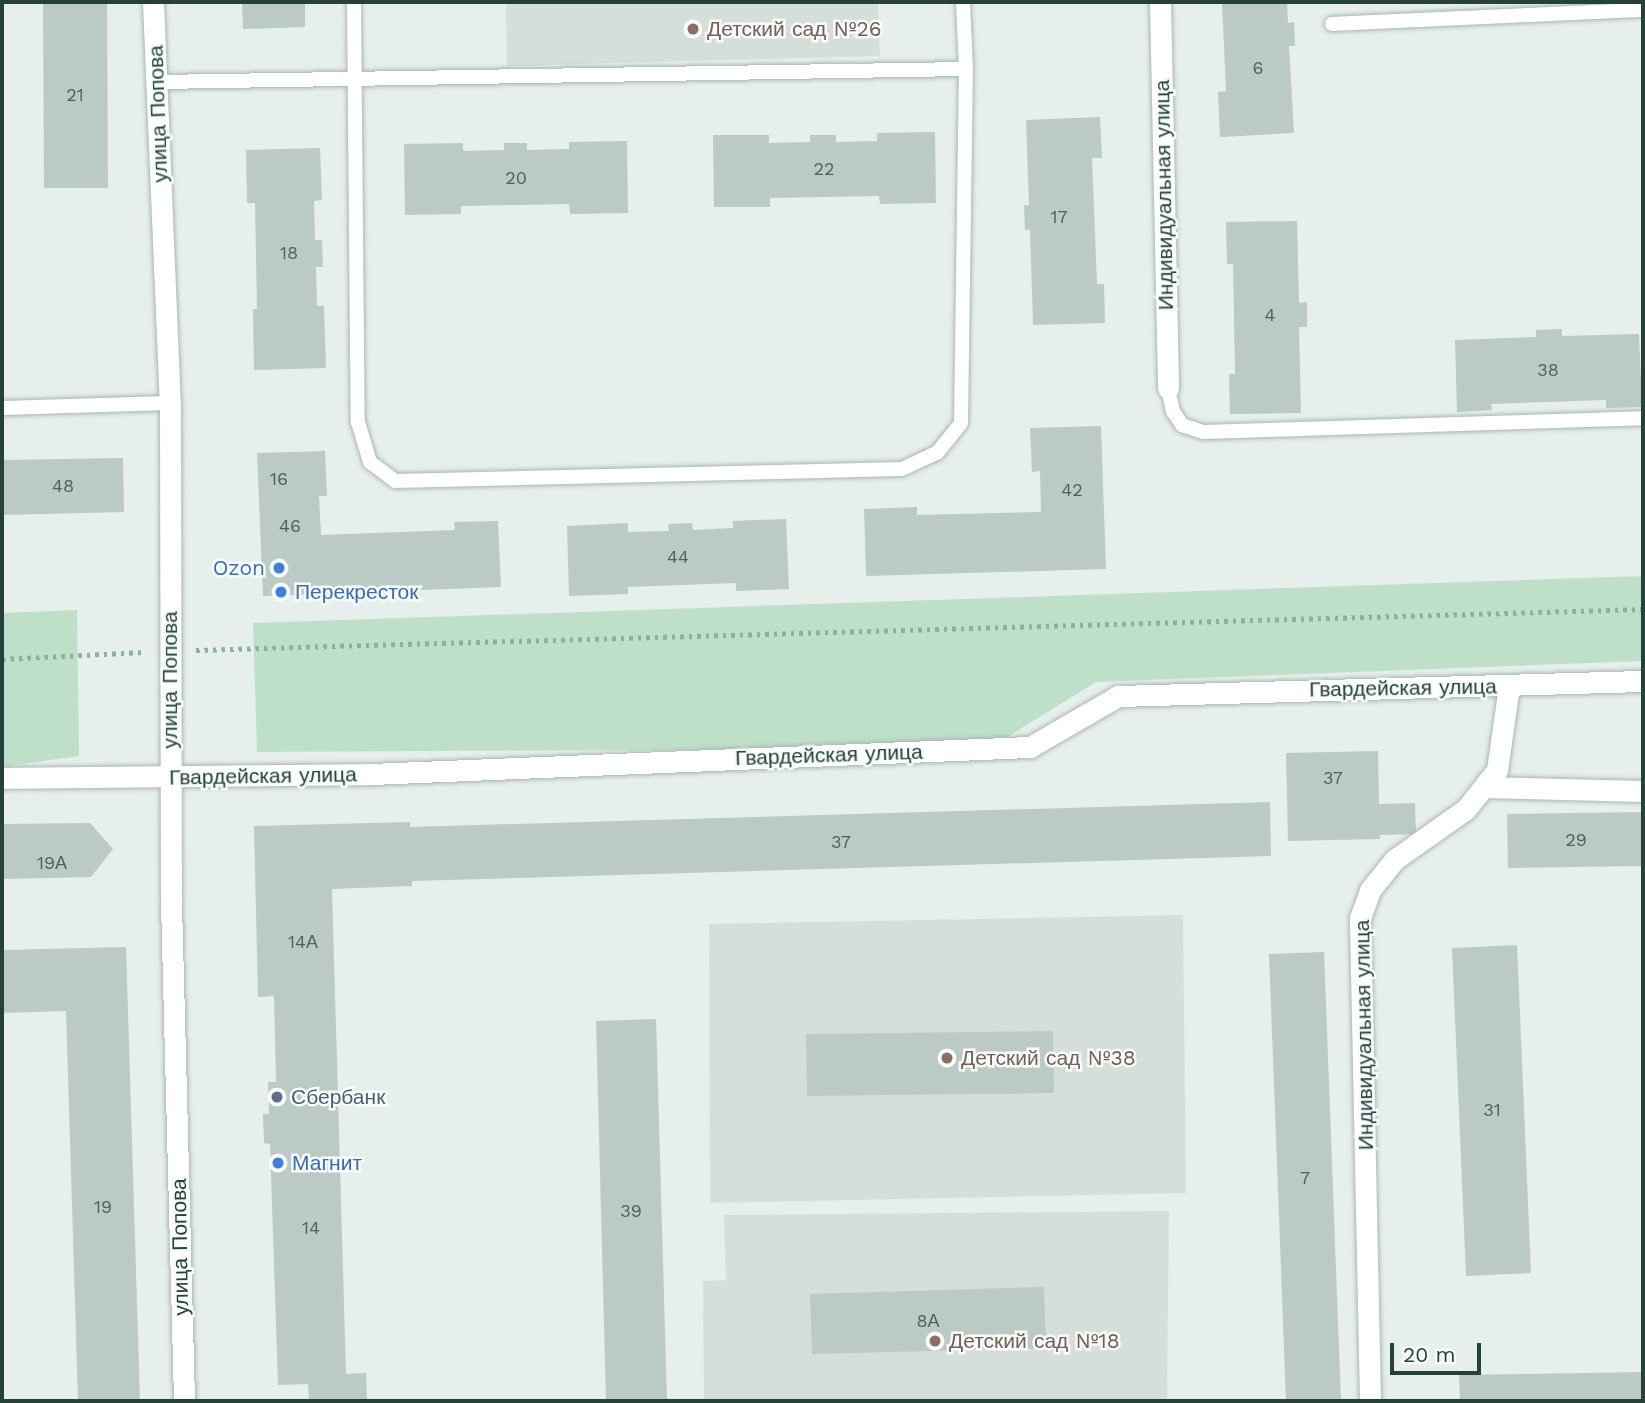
<!DOCTYPE html>
<html>
<head>
<meta charset="utf-8">
<style>
  body { margin:0 }
  #map { position:relative; width:1645px; height:1403px; overflow:hidden; background:#e6efeb; font-family:"Work Sans",sans-serif }
  div>[style] { position:absolute }
  .built>* { inset:0; background:#d4dfda }
  .green>* { inset:0; background:#bfe0c8 }
  .building>* { inset:0; background:#bbcac4 }
  .path>* { height:4.5px; margin-top:-2.25px; transform-origin:0; background:repeating-linear-gradient(90deg,#86b3a5 0 3.5px,transparent 0 8.5px) }
  .roads { filter:drop-shadow(0 0 2px #a8b8b2) drop-shadow(0 0 2px #a8b8b2) }
  .lane>* { height:14px; margin:-7px; padding:0 7px; transform-origin:7px; border-radius:7px; background:#fff }
  .street>* { height:21px; margin:-10.5px; padding:0 10.5px; transform-origin:10.5px; border-radius:10.5px; background:#fff }
  .dots>* { width:19px; height:19px; translate:-50% -50%; box-sizing:border-box; border:4px solid #f7fbf9; border-radius:50% }
  span { translate:-50% -50%; white-space:nowrap; text-align:center; line-height:1.15; -webkit-text-stroke:5px #f7fbf9; paint-order:stroke }
  .number-label { font-size:18px; color:#4a645c }
  .number-label span { -webkit-text-stroke-width:0 }
  .education-label { font-size:21px; color:#785e54 }
  .left { translate:0 -50%; text-align:left }
  .street-label { font-size:21px; color:#24423a }
  .shop-label { font-size:21px; color:#366cbe }
  .right { translate:-100% -50%; text-align:right }
  .service-label { font-size:21px; color:#4e5e75 }
  .frame { position:absolute; inset:0; border:4px solid #24423a; pointer-events:none }
  .scale { position:absolute; left:1390px; top:1343px; width:91px; height:32px; box-sizing:border-box; border:4px solid #24423a; border-top:0; padding-left:9px; font-size:21px; line-height:24px; white-space:nowrap; color:#24423a; -webkit-text-stroke:5px #f7fbf9; paint-order:stroke }
</style>
</head>
<body>
<div id="map">
  <div class="built">
    <div style="clip-path:polygon(506px 2px,878px 2px,880px 56px,507px 66px)"></div>
    <div style="clip-path:polygon(1183px 915px,1186px 1193px,710px 1203px,709px 924px)"></div>
    <div style="clip-path:polygon(1169px 1211px,1167px 1401px,704px 1401px,703px 1281px,726px 1280px,724px 1215px)"></div>
  </div>
  <div class="green">
    <div style="clip-path:polygon(1643px 576px,1643px 661px,1096px 682px,990px 748px,257px 752px,253px 623px)"></div>
    <div style="clip-path:polygon(77px 610px,79px 756px,2px 767px,2px 613px)"></div>
  </div>
  <div class="building">
    <div style="clip-path:polygon(43px 2px,107px 2px,108px 188px,44px 188px)"></div>
    <div style="clip-path:polygon(242px 2px,305px 2px,305px 27px,243px 29px)"></div>
    <div style="clip-path:polygon(1222px 2px,1287px 2px,1288px 23px,1294px 22px,1295px 46px,1289px 46px,1294px 133px,1220px 137px,1218px 92px,1226px 91px)"></div>
    <div style="clip-path:polygon(1100px 117px,1102px 158px,1092px 158px,1097px 284px,1104px 284px,1105px 323px,1033px 325px,1030px 230px,1025px 230px,1024px 205px,1029px 205px,1026px 120px)"></div>
    <div style="clip-path:polygon(935px 132px,936px 203px,880px 204px,879px 196px,770px 198px,770px 207px,714px 207px,713px 135px,769px 135px,769px 143px,810px 142px,810px 135px,836px 135px,836px 142px,877px 141px,877px 133px)"></div>
    <div style="clip-path:polygon(627px 141px,628px 213px,570px 214px,569px 204px,461px 206px,461px 214px,405px 215px,404px 144px,463px 143px,463px 151px,504px 150px,504px 143px,527px 143px,527px 150px,569px 149px,569px 142px)"></div>
    <div style="clip-path:polygon(320px 148px,322px 200px,314px 201px,315px 240px,322px 240px,323px 267px,316px 267px,317px 306px,324px 306px,326px 368px,254px 370px,253px 309px,257px 309px,255px 203px,247px 203px,246px 150px)"></div>
    <div style="clip-path:polygon(1297px 221px,1299px 303px,1307px 302px,1307px 327px,1299px 327px,1301px 413px,1230px 414px,1229px 374px,1235px 374px,1233px 264px,1227px 264px,1226px 222px)"></div>
    <div style="clip-path:polygon(1562px 329px,1562px 336px,1639px 334px,1642px 407px,1606px 408px,1606px 400px,1491px 404px,1492px 410px,1457px 412px,1455px 340px,1536px 337px,1536px 330px)"></div>
    <div style="clip-path:polygon(1101px 426px,1106px 569px,866px 576px,864px 509px,917px 507px,917px 515px,1041px 512px,1040px 471px,1032px 472px,1030px 428px)"></div>
    <div style="clip-path:polygon(325px 451px,327px 496px,319px 496px,321px 535px,455px 530px,454px 522px,498px 521px,501px 587px,263px 596px,257px 453px)"></div>
    <div style="clip-path:polygon(123px 458px,124px 512px,2px 515px,2px 460px)"></div>
    <div style="clip-path:polygon(786px 519px,789px 589px,736px 591px,736px 583px,628px 587px,628px 594px,569px 596px,567px 526px,628px 523px,628px 532px,669px 531px,668px 524px,692px 523px,693px 530px,733px 528px,733px 521px)"></div>
    <div style="clip-path:polygon(1378px 751px,1379px 804px,1415px 803px,1416px 834px,1380px 835px,1380px 839px,1288px 841px,1286px 753px)"></div>
    <div style="clip-path:polygon(1270px 802px,1271px 856px,412px 881px,412px 886px,332px 889px,346px 1374px,366px 1373px,367px 1401px,309px 1401px,308px 1384px,278px 1385px,270px 1144px,264px 1143px,263px 1114px,269px 1114px,268px 1082px,276px 1082px,274px 996px,258px 997px,254px 826px,410px 822px,410px 827px)"></div>
    <div style="clip-path:polygon(1643px 812px,1643px 866px,1508px 868px,1507px 814px)"></div>
    <div style="clip-path:polygon(90px 823px,113px 849px,91px 877px,2px 879px,2px 824px)"></div>
    <div style="clip-path:polygon(1517px 945px,1531px 1273px,1466px 1276px,1452px 948px)"></div>
    <div style="clip-path:polygon(126px 947px,140px 1401px,78px 1401px,66px 1011px,2px 1013px,2px 950px)"></div>
    <div style="clip-path:polygon(1324px 952px,1341px 1401px,1286px 1401px,1269px 954px)"></div>
    <div style="clip-path:polygon(656px 1019px,667px 1401px,606px 1401px,596px 1021px)"></div>
    <div style="clip-path:polygon(1053px 1031px,1054px 1093px,807px 1096px,806px 1034px)"></div>
    <div style="clip-path:polygon(1044px 1287px,1046px 1348px,812px 1354px,810px 1294px)"></div>
    <div style="clip-path:polygon(1643px 1372px,1643px 1401px,1460px 1401px,1459px 1375px)"></div>
  </div>
  <div class="path">
    <div style="left:196px;top:650px;width:1448px;rotate:-1.62deg"></div>
    <div style="left:2px;top:659px;width:143px;rotate:-2.8deg"></div>
  </div>
  <div class="roads">
    <div class="lane">
      <div style="left:354px;top:2px;width:420px;rotate:89.5deg"></div>
      <div style="left:358px;top:422px;width:42px;rotate:73.3deg"></div>
      <div style="left:370px;top:462px;width:31px;rotate:37deg"></div>
      <div style="left:395px;top:481px;width:507px;rotate:-1.36deg"></div>
      <div style="left:902px;top:469px;width:38px;rotate:-25deg"></div>
      <div style="left:937px;top:453px;width:38px;rotate:-51deg"></div>
      <div style="left:961px;top:423px;width:354px;rotate:-89.2deg"></div>
      <div style="left:966px;top:69px;width:67px;rotate:-92.6deg"></div>
      <div style="left:1332px;top:24px;width:311px;rotate:-2.6deg"></div>
      <div style="left:157px;top:82px;width:809px;rotate:-0.92deg"></div>
      <div style="left:1168px;top:388px;width:24px;rotate:78deg"></div>
      <div style="left:1173px;top:411px;width:17px;rotate:57deg"></div>
      <div style="left:1182px;top:425px;width:22px;rotate:18deg"></div>
      <div style="left:1203px;top:432px;width:440px;rotate:-1.8deg"></div>
      <div style="left:2px;top:408px;width:168px;rotate:-1.7deg"></div>
    </div>
    <div class="street">
      <div style="left:153px;top:2px;width:401px;rotate:87.6deg"></div>
      <div style="left:170px;top:403px;width:500px;rotate:89.89deg"></div>
      <div style="left:171px;top:903px;width:498px;rotate:88.5deg"></div>
      <div style="left:1160px;top:2px;width:386px;rotate:88.8deg"></div>
      <div style="left:2px;top:778px;width:369px;rotate:-0.6deg"></div>
      <div style="left:371px;top:774px;width:660px;rotate:-2.35deg"></div>
      <div style="left:1030px;top:747px;width:102px;rotate:-30.1deg"></div>
      <div style="left:1118px;top:696px;width:525px;rotate:-1.64deg"></div>
      <div style="left:1484px;top:787px;width:159px;rotate:1.4deg"></div>
      <div style="left:1370px;top:1401px;width:483px;rotate:-91.2deg"></div>
      <div style="left:1360px;top:918px;width:30px;rotate:-70deg"></div>
      <div style="left:1370px;top:890px;width:38px;rotate:-51deg"></div>
      <div style="left:1394px;top:860px;width:88px;rotate:-35.3deg"></div>
      <div style="left:1466px;top:809px;width:50px;rotate:-51.5deg"></div>
      <div style="left:1497px;top:770px;width:85px;rotate:-81.9deg"></div>
    </div>
  </div>
  <div class="dots">
    <div style="left:693px;top:29px;background:#8d6e63"></div>
    <div style="left:279px;top:568px;background:#3f7fe0"></div>
    <div style="left:281px;top:592px;background:#3f7fe0"></div>
    <div style="left:947px;top:1058px;background:#8d6e63"></div>
    <div style="left:277px;top:1097px;background:#5c6f8a"></div>
    <div style="left:278px;top:1163px;background:#3f7fe0"></div>
    <div style="left:935px;top:1341px;background:#8d6e63"></div>
  </div>
  <div class="number-label">
    <span style="left:1258px;top:68px">6</span>
    <span style="left:75px;top:95px">21</span>
    <span style="left:824px;top:169px">22</span>
    <span style="left:516px;top:178px">20</span>
    <span style="left:1059px;top:217px">17</span>
    <span style="left:289px;top:253px">18</span>
    <span style="left:1270px;top:315px">4</span>
    <span style="left:1548px;top:370px">38</span>
    <span style="left:279px;top:479px">16</span>
    <span style="left:63px;top:486px">48</span>
    <span style="left:1072px;top:490px">42</span>
    <span style="left:290px;top:526px">46</span>
    <span style="left:678px;top:557px">44</span>
    <span style="left:1333px;top:778px">37</span>
    <span style="left:1576px;top:840px">29</span>
    <span style="left:841px;top:842px">37</span>
    <span style="left:52px;top:863px">19А</span>
    <span style="left:303px;top:942px">14А</span>
    <span style="left:1492px;top:1110px">31</span>
    <span style="left:1305px;top:1178px">7</span>
    <span style="left:103px;top:1207px">19</span>
    <span style="left:631px;top:1211px">39</span>
    <span style="left:311px;top:1228px">14</span>
    <span style="left:928px;top:1321px">8А</span>
  </div>
  <div class="education-label">
    <span class="left" style="left:707px;top:29px">Детский сад №26</span>
    <span class="left" style="left:961px;top:1058px">Детский сад №38</span>
    <span class="left" style="left:949px;top:1341px">Детский сад №18</span>
  </div>
  <div class="street-label">
    <span style="left:158px;top:114px;rotate:-92deg">улица Попова</span>
    <span style="left:1164px;top:195px;rotate:-91deg">Индивидуальная улица</span>
    <span style="left:170px;top:680px;rotate:-90deg">улица Попова</span>
    <span style="left:1403px;top:688px;rotate:-1deg">Гвардейская улица</span>
    <span style="left:829px;top:755px;rotate:-2deg">Гвардейская улица</span>
    <span style="left:263px;top:776px;rotate:-1deg">Гвардейская улица</span>
    <span style="left:1364px;top:1035px;rotate:-91deg">Индивидуальная улица</span>
    <span style="left:180px;top:1247px;rotate:-91deg">улица Попова</span>
  </div>
  <div class="shop-label">
    <span class="right" style="left:265px;top:568px">Ozon</span>
    <span class="left" style="left:295px;top:592px">Перекресток</span>
    <span class="left" style="left:292px;top:1163px">Магнит</span>
  </div>
  <div class="service-label">
    <span class="left" style="left:291px;top:1097px">Сбербанк</span>
  </div>
  <div class="frame"></div>
  <div class="scale">20 m</div>
</div>
</body>
</html>
